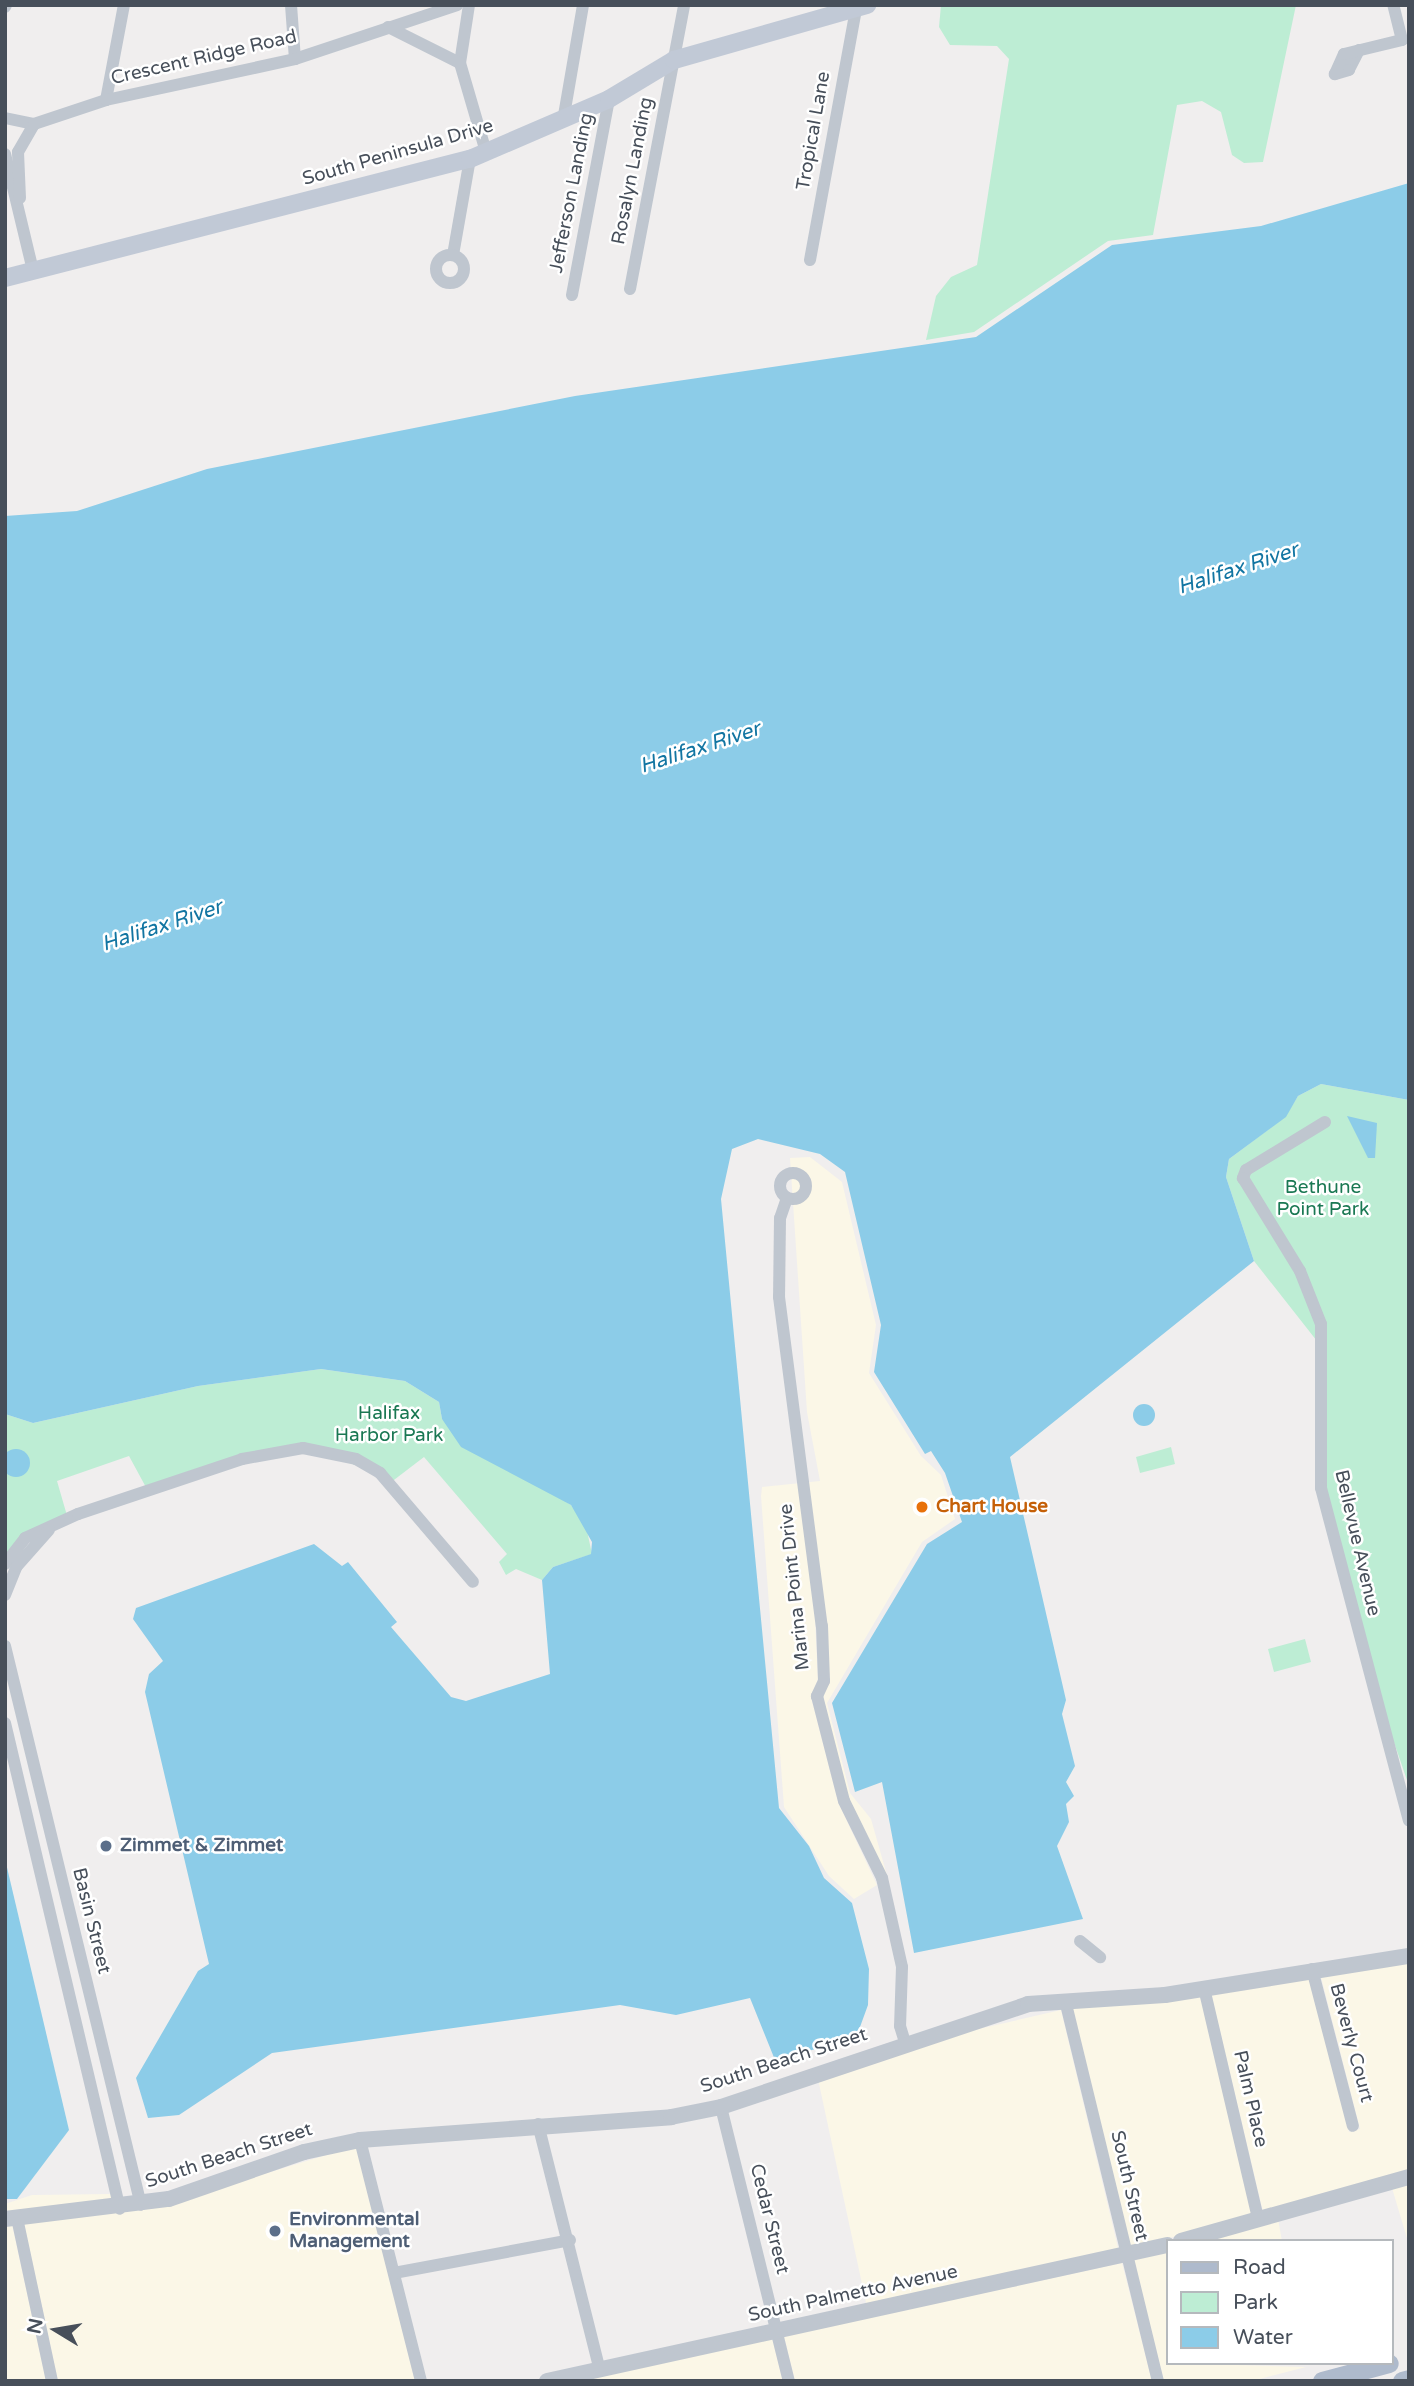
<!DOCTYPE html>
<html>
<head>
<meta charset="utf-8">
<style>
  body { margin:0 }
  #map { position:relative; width:1414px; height:2386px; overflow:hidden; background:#f0eeee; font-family:"Varela Round",sans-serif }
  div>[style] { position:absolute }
  .commercial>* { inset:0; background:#fbf7e7 }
  .green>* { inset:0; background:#bdedd4 }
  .water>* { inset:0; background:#8ccce8 }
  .round { border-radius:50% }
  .minor>* { height:12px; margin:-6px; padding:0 6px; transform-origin:6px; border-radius:6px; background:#bfc6cf }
  .minor>.ring { margin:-6px; padding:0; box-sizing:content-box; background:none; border:12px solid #bfc6cf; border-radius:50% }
  .tertiary>* { height:16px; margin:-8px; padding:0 8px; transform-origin:8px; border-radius:8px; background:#bfc6cf }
  .secondary>* { height:18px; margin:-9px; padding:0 9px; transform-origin:9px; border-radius:9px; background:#c1c9d6 }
  .primary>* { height:19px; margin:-9.5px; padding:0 9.5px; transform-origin:9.5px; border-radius:9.5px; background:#aebacc }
  .dots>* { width:19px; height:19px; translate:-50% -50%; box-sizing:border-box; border:4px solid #fff; border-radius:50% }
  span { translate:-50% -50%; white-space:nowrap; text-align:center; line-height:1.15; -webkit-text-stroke:5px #fff; paint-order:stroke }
  .street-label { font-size:19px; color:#474f5a }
  .park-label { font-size:19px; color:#1a7853 }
  .food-label { font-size:19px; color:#c56008; font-weight:700 }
  .left { translate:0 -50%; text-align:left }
  .service-label { font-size:19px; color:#4e5e75; font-weight:700 }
  .water-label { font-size:21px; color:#1275a2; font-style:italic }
  .frame { position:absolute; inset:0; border:7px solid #474f5a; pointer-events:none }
  .legend { position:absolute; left:1166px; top:2239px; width:228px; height:126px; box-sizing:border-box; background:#fff; border:2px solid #b5b9bd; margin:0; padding:9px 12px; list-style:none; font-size:21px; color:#474f5a }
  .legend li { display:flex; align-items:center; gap:14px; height:35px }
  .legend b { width:35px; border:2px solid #b5b9bd }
  .north { position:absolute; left:21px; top:2295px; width:70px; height:70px; -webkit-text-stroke:5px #fff; paint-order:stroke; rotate:281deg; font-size:19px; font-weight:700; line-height:28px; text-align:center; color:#474f5a }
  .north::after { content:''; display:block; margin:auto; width:24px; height:32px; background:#474f5a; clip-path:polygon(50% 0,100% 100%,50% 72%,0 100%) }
</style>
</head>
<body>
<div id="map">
  <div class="commercial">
    <div style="clip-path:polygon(810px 1157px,842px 1182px,876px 1325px,869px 1373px,921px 1456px,941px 1475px,955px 1519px,922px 1542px,827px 1703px,850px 1793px,871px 1819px,888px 1879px,849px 1800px,823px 1696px,829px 1683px,815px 1620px,818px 1679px,811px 1697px,838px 1802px,877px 1885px,854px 1899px,829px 1876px,784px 1807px,761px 1496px,762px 1487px,820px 1481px,807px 1412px,790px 1158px)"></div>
    <div style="clip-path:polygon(1409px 1961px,1409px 2171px,1263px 2212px,1211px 1993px,1308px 1976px,1349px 2132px,1360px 2129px,1320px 1973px)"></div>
    <div style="clip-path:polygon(1200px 1995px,1252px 2215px,1130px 2249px,1072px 2007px)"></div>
    <div style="clip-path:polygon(1061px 2010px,1119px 2252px,867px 2307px,818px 2079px,922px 2042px)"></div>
    <div style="clip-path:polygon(356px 2146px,415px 2381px,58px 2381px,24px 2223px,148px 2209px)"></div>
    <div style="clip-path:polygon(1409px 2183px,1409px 2245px,1392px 2188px)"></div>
    <div style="clip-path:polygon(111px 2194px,113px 2204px,5px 2214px,5px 2204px,32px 2195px)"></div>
    <div style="clip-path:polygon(1278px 2219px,1282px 2241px,1200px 2241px)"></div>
    <div style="clip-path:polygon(5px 2224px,12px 2224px,46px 2381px,5px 2381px)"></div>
    <div style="clip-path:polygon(1167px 2250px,1167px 2363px,1306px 2367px,1252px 2381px,1164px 2381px,1133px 2260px)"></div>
    <div style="clip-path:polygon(1122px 2263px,1152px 2381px,795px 2381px,784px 2336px)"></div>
    <div style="clip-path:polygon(772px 2338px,783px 2381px,576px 2381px)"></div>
  </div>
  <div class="green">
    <div style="clip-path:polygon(941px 5px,1296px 5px,1263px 162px,1244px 163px,1232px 155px,1221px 112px,1202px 101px,1177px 105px,1153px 235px,1108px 241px,974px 332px,926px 340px,936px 296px,951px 277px,977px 265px,1009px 59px,997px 46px,950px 45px,939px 27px)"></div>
    <div style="clip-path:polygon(1321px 1084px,1409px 1100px,1409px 1786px,1361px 1646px,1327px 1510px,1324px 1350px,1254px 1261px,1226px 1177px,1229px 1159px,1285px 1117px,1298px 1096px)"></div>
    <div style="clip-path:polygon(321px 1369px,405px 1381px,439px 1402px,442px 1419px,571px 1505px,586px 1526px,592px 1554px,553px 1567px,542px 1580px,516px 1569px,506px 1575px,499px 1562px,507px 1554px,424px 1457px,390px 1483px,380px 1473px,303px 1448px,148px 1491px,129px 1456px,57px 1481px,68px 1519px,25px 1538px,5px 1564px,5px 1414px,33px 1423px,198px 1386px)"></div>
    <div style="clip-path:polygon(1171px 1447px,1175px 1464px,1140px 1473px,1136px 1457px)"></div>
    <div style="clip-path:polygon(1305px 1639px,1311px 1662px,1274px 1672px,1268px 1649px)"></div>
  </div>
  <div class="water">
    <div style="clip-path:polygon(1409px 183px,1409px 1100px,1321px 1084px,1298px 1096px,1286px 1117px,1229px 1159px,1226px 1177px,1254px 1261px,1010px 1457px,1066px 1700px,1062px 1714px,1075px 1766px,1066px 1782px,1074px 1796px,1066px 1804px,1069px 1822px,1057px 1846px,1083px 1919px,914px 1953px,882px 1782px,855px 1792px,832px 1703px,927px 1544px,962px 1522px,945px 1473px,931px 1451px,925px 1454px,874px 1372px,881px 1325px,845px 1172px,820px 1154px,758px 1139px,732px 1149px,721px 1199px,779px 1808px,809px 1846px,824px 1878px,852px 1903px,869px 1969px,868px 2005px,856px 2038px,775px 2060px,750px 1998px,676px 2015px,620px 2005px,272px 2053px,179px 2115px,148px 2118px,136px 2078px,198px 1971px,209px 1964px,145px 1692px,149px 1674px,163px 1661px,133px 1619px,136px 1608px,314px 1544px,342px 1566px,348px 1562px,397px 1622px,391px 1627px,451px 1697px,466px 1701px,550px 1674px,542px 1580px,553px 1567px,591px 1554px,592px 1542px,571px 1505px,461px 1447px,442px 1419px,439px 1402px,405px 1381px,321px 1369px,198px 1386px,33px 1423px,5px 1414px,5px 516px,77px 511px,207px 469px,575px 396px,976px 337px,1112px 245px,1261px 226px)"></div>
    <div style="clip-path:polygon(1347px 1116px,1377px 1123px,1375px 1158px,1368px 1158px)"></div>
    <div class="round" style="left:1133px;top:1404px;width:22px;height:22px"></div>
    <div class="round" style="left:2px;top:1449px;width:28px;height:28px"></div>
    <div style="clip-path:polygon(5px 1859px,69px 2130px,17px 2199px,5px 2199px)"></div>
  </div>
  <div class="minor">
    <div style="left:291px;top:5px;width:54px;rotate:85.8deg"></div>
    <div style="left:469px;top:5px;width:59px;rotate:98.8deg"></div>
    <div style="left:460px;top:63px;width:93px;rotate:73.7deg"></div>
    <div style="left:5px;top:7px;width:2px;rotate:-63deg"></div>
    <div style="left:388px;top:27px;width:80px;rotate:26.6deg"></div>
    <div style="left:1359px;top:50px;width:22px;rotate:117deg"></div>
    <div style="left:1349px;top:70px;width:15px;rotate:164deg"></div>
    <div style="left:1335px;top:74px;width:22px;rotate:-66deg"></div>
    <div style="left:1344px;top:54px;width:60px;rotate:-13.6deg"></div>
    <div style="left:1402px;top:40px;width:36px;rotate:-104deg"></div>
    <div style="left:106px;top:100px;width:97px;rotate:-79.3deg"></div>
    <div style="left:5px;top:118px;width:30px;rotate:12deg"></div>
    <div style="left:563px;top:121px;width:118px;rotate:-80.2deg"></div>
    <div style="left:5px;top:154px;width:120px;rotate:76.5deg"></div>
    <div style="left:20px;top:198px;width:46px;rotate:-92.5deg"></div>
    <div style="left:18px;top:152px;width:32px;rotate:-60deg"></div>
    <div style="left:34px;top:124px;width:76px;rotate:-18.4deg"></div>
    <div style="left:106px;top:100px;width:193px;rotate:-12.2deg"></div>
    <div style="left:295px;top:59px;width:171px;rotate:-18.4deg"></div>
    <div style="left:453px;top:255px;width:97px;rotate:-80deg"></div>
    <div class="ring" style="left:436px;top:255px;width:16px;height:16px"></div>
    <div style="left:810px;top:260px;width:255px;rotate:-79.6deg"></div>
    <div style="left:630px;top:289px;width:289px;rotate:-79.2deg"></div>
    <div style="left:572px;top:295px;width:199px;rotate:-79.3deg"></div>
    <div style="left:1325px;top:1122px;width:92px;rotate:148.7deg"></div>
    <div style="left:1246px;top:1170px;width:9px;rotate:111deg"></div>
    <div style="left:1243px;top:1178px;width:109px;rotate:58.5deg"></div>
    <div style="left:1300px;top:1271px;width:57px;rotate:68.4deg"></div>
    <div style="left:1321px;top:1324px;width:164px;rotate:90deg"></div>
    <div style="left:1321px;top:1488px;width:344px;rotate:75.2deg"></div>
    <div class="ring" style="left:780px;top:1173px;width:14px;height:14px"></div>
    <div style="left:787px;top:1198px;width:21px;rotate:109deg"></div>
    <div style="left:780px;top:1218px;width:79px;rotate:90.7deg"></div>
    <div style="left:779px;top:1297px;width:332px;rotate:82.6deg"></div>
    <div style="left:822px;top:1626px;width:55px;rotate:87.9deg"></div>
    <div style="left:824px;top:1681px;width:17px;rotate:115deg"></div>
    <div style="left:817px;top:1696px;width:108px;rotate:75.6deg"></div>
    <div style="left:844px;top:1801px;width:86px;rotate:63.7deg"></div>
    <div style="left:882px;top:1878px;width:91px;rotate:77.3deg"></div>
    <div style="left:902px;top:1967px;width:59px;rotate:91.9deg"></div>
    <div style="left:900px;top:2026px;width:17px;rotate:73deg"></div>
    <div style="left:5px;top:1564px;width:33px;rotate:-52deg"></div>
    <div style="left:25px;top:1538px;width:58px;rotate:-24.4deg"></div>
    <div style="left:78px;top:1514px;width:173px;rotate:-18.5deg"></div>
    <div style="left:242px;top:1459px;width:62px;rotate:-10.2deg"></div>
    <div style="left:303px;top:1448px;width:54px;rotate:11.7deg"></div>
    <div style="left:356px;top:1459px;width:28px;rotate:30deg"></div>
    <div style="left:380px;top:1473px;width:143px;rotate:49.5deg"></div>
    <div style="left:5px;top:1595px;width:31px;rotate:-68deg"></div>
    <div style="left:17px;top:1566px;width:48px;rotate:-48.4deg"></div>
    <div style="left:5px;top:1646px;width:575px;rotate:76.33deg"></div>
    <div style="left:5px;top:1723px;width:499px;rotate:76.7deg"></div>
    <div style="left:1080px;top:1941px;width:26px;rotate:39deg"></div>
    <div style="left:1312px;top:1969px;width:162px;rotate:75.4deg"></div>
    <div style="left:1204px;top:1988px;width:236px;rotate:76.8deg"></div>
    <div style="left:1065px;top:2000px;width:392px;rotate:76.3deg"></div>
    <div style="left:721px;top:2107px;width:282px;rotate:76.1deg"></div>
    <div style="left:538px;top:2124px;width:254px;rotate:75.9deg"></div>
    <div style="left:360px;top:2140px;width:249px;rotate:75.8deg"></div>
    <div style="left:17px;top:2218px;width:167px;rotate:77.9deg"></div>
    <div style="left:394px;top:2273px;width:179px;rotate:-10.6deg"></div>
  </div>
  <div class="tertiary">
    <div style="left:5px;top:2219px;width:165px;rotate:-7deg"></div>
    <div style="left:169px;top:2199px;width:143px;rotate:-19.2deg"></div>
    <div style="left:304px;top:2152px;width:57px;rotate:-12.1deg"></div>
    <div style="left:360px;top:2140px;width:312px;rotate:-4.2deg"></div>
    <div style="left:671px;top:2117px;width:51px;rotate:-11.3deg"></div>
    <div style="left:721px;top:2107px;width:324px;rotate:-18.5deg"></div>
    <div style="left:1028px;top:2004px;width:137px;rotate:-3.8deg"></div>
    <div style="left:1165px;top:1995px;width:247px;rotate:-9.1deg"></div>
    <div style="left:1181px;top:2241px;width:237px;rotate:-15.7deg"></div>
    <div style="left:547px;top:2381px;width:635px;rotate:-12.37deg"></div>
  </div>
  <div class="secondary">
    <div style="left:5px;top:278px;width:480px;rotate:-14.4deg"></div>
    <div style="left:470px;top:159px;width:151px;rotate:-23.3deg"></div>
    <div style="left:609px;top:99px;width:76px;rotate:-31deg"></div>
    <div style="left:674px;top:60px;width:201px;rotate:-15.9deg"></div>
  </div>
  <div class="primary">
    <div style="left:1322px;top:2381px;width:69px;rotate:-15deg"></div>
    <div style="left:1402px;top:2381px;width:7px;rotate:-16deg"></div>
  </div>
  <div class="dots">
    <div style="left:922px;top:1507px;background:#e8710a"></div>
    <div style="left:106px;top:1846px;background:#5c6f8a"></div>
    <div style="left:275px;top:2231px;background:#5c6f8a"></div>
  </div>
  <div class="street-label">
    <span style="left:204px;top:58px;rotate:-13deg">Crescent Ridge Road</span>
    <span style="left:814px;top:131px;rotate:-80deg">Tropical Lane</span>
    <span style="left:398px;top:153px;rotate:-16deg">South Peninsula Drive</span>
    <span style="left:633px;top:171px;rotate:-79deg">Rosalyn Landing</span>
    <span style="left:572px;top:193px;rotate:-79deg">Jefferson Landing</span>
    <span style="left:1357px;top:1543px;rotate:77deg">Bellevue Avenue</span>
    <span style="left:795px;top:1587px;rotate:-96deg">Marina Point Drive</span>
    <span style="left:91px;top:1921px;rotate:76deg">Basin Street</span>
    <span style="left:1351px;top:2043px;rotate:75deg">Beverly Court</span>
    <span style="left:784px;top:2061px;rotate:-18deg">South Beach Street</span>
    <span style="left:1250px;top:2099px;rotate:77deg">Palm Place</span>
    <span style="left:229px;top:2156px;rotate:-18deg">South Beach Street</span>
    <span style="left:1129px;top:2186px;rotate:77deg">South Street</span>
    <span style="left:769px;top:2219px;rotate:76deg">Cedar Street</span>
    <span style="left:853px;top:2294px;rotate:-12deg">South Palmetto Avenue</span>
  </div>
  <div class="park-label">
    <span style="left:1323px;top:1199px">Bethune<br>Point Park</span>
    <span style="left:389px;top:1425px">Halifax<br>Harbor Park</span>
  </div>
  <div class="food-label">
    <span class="left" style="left:936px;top:1507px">Chart House</span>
  </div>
  <div class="service-label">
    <span class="left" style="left:120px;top:1846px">Zimmet &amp; Zimmet</span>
    <span class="left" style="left:289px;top:2231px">Environmental<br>Management</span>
  </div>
  <div class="water-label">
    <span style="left:1238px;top:569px;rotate:-18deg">Halifax River</span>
    <span style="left:700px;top:748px;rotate:-18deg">Halifax River</span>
    <span style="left:162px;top:926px;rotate:-18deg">Halifax River</span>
  </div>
  <div class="frame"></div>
  <ul class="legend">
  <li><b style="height:9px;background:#aebacc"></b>Road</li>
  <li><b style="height:19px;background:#bdedd4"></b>Park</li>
  <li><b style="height:19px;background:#8ccce8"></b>Water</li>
  </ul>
  <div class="north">N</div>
</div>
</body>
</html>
